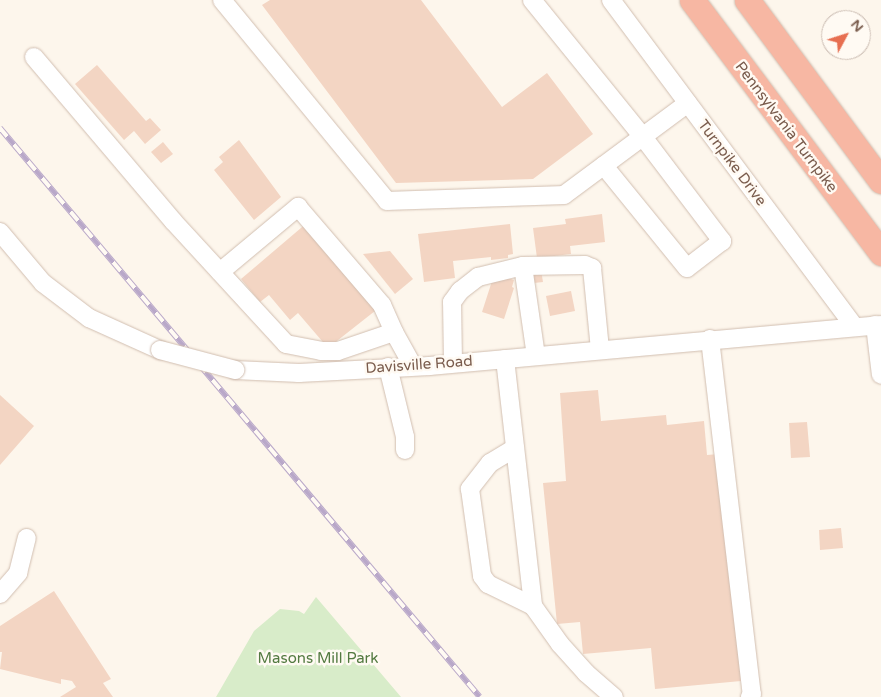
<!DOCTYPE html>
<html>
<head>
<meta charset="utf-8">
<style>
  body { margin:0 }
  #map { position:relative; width:881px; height:697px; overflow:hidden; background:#fdf6ec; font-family:"Varela Round",sans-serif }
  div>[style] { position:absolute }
  .green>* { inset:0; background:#d8ecc9 }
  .building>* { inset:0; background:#f3d5c3 }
  .roads { filter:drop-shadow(0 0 1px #d1beb0) drop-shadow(0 0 1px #d1beb0) }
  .minor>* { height:18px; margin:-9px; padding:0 9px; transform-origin:9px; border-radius:9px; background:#fff }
  .highway>* { height:25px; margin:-12.5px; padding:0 12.5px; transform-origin:12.5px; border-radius:12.5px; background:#f7b7a3 }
  .rail>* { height:5.5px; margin-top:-2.75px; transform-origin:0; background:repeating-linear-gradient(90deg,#fffaf3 0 11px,#b9a8c9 0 22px); box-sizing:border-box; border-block:1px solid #b9a8c9 }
  .bridges { filter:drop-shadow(0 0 1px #d1beb0) drop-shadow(0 0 1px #d1beb0) }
  .minor-bridge>* { height:18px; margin:-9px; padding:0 9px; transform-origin:9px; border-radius:9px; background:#fff }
  span { translate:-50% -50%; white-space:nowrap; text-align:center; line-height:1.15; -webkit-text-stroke:5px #fffaf3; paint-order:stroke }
  .street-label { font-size:15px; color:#7a5c4d }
  .park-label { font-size:15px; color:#537a41 }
  .north { position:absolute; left:821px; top:10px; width:50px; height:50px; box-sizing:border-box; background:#fffaf3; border:1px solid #cabbb1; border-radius:50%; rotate:50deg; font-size:14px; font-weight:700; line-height:20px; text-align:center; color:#7a5c4d }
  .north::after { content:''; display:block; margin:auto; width:18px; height:22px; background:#e76f51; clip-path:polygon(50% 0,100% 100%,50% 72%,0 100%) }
</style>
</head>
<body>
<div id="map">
  <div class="green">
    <div style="clip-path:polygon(316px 597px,401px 697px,216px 697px,254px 631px,280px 609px,299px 611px,304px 614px)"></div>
  </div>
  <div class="building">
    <div style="clip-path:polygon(270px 0,421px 0,502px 107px,547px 73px,593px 134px,533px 179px,396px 183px,262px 5px)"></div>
    <div style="clip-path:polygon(97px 65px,146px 121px,150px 118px,161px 130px,145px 144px,134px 131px,124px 140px,75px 84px)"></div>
    <div style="clip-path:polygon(239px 140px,281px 197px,254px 220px,214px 170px,223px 162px,219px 157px)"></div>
    <div style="clip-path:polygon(163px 142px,173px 154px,161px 163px,151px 152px)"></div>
    <div style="clip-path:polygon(602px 214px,605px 242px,570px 246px,571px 254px,537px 258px,533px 228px,566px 224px,565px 219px)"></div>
    <div style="clip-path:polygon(308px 222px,380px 307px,328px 348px,298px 313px,290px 320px,269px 295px,260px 302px,241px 279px)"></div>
    <div style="clip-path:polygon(510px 224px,513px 254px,508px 255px,508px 258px,491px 260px,491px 257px,453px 261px,455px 278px,424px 282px,418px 234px)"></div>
    <div style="clip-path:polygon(390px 251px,413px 279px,395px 294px,363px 254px)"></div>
    <div style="clip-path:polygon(541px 270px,543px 282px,534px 283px,533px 271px)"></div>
    <div style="clip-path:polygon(499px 275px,514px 280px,512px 287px,514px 288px,504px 319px,482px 312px,492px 281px,496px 282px)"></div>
    <div style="clip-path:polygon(571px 291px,575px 311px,550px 316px,546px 296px)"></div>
    <div style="clip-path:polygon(598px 390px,601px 421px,666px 415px,667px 425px,704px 421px,707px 455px,719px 454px,741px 681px,655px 689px,651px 648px,583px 654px,580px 622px,557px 624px,543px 483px,566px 481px,560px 393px)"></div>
    <div style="clip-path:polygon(0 395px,34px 426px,0 465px)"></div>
    <div style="clip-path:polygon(807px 422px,810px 457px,791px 458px,789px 423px)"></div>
    <div style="clip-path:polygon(841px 528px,843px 548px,820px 550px,819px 530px)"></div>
    <div style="clip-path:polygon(54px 591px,111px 679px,103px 683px,113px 697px,60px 697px,76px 687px,72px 681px,61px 679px,61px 684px,0 669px,2px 652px,0 652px,0 626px)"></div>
  </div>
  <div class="roads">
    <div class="minor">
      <div style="left:222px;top:0;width:260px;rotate:50.6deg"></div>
      <div style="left:387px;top:201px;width:177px;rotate:-1.9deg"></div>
      <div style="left:564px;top:195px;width:154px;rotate:-36.6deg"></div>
      <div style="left:532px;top:0;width:176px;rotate:51deg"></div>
      <div style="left:643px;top:137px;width:131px;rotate:52.8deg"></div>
      <div style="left:722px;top:241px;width:44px;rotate:142.4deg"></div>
      <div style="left:687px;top:268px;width:132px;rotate:-129.1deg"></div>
      <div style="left:611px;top:0;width:407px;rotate:53.3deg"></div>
      <div style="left:34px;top:57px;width:215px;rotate:49.7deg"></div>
      <div style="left:173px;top:221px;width:167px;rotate:47.4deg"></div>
      <div style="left:286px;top:344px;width:36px;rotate:11deg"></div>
      <div style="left:321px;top:351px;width:17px"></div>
      <div style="left:338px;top:351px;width:59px;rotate:-18.7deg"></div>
      <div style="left:394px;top:332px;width:39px;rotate:61deg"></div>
      <div style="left:0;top:232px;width:67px;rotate:49.9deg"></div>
      <div style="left:43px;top:283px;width:58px;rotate:37.3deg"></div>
      <div style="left:89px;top:318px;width:78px;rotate:24.3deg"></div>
      <div style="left:523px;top:266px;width:62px;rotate:-0.9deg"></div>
      <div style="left:585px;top:265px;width:8px;rotate:23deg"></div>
      <div style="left:592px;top:268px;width:82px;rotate:84.4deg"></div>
      <div style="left:220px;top:272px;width:102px;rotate:-39.8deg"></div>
      <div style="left:298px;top:207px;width:129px;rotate:49.4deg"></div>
      <div style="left:382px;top:305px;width:30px;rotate:66deg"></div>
      <div style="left:875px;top:325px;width:50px;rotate:83.2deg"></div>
      <div style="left:710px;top:339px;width:357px;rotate:83.3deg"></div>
      <div style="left:752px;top:694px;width:4px;rotate:124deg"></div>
      <div style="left:505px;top:359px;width:249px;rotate:83.5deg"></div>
      <div style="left:533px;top:606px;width:47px;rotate:54.6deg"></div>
      <div style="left:560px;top:644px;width:39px;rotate:48deg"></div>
      <div style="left:586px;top:673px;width:37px;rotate:41deg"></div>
      <div style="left:453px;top:363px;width:61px;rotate:-90.9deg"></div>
      <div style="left:452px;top:302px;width:14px;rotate:-54deg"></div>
      <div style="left:460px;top:291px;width:23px;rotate:-38deg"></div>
      <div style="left:478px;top:277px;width:46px;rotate:-13.7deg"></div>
      <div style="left:523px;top:266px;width:91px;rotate:81.8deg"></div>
      <div style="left:388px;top:367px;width:72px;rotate:76.3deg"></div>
      <div style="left:405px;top:437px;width:13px;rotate:90deg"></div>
      <div style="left:235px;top:370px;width:64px;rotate:2.7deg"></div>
      <div style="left:299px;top:373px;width:131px;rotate:-3.1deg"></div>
      <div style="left:430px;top:366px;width:453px;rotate:-5.2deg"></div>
      <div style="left:515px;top:448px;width:29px;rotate:149deg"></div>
      <div style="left:490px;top:463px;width:33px;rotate:128deg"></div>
      <div style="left:470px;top:489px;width:88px;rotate:82.1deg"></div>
      <div style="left:482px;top:576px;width:10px;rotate:53deg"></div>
      <div style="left:488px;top:584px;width:50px;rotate:26.1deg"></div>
      <div style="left:0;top:594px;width:28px;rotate:-49deg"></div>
      <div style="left:18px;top:573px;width:36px;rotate:-76deg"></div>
    </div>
    <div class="highway">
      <div style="left:692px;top:0;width:316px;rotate:53.2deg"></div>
      <div style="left:747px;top:0;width:225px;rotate:53.5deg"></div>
    </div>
  </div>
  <div class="rail">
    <div style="left:0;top:128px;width:744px;rotate:49.85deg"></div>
  </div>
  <div class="bridges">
    <div class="minor-bridge">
      <div style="left:160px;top:350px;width:78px;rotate:14.9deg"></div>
    </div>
  </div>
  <div class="street-label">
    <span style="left:786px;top:127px;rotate:53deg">Pennsylvania Turnpike</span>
    <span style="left:732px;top:163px;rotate:53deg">Turnpike Drive</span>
    <span style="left:419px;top:365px;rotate:-4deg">Davisville Road</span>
  </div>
  <div class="park-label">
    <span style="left:318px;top:659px">Masons Mill Park</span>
  </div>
  <div class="north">N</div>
</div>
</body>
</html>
